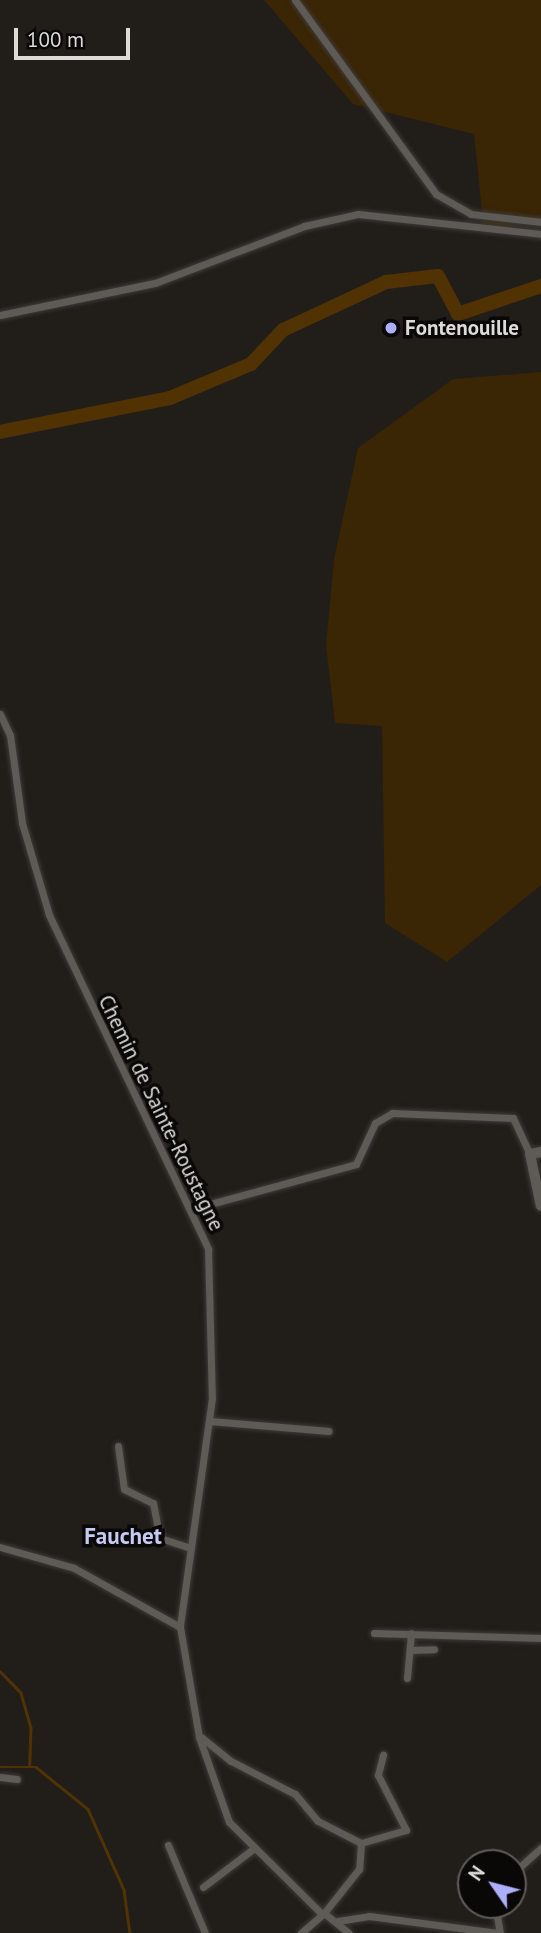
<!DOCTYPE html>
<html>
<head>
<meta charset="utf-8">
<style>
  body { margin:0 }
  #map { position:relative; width:541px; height:1933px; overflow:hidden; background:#211e1a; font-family:"PT Sans",sans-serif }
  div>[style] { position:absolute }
  .green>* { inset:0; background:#3a2505 }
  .stream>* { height:2.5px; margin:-1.25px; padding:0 1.25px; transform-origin:1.25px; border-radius:1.25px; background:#503203 }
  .river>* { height:14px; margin:-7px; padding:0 7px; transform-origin:7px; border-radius:7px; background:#503203 }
  .roads { filter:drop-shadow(0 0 2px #3d3b38) drop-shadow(0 0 2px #3d3b38) }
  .minor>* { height:7px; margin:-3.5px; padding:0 3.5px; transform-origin:3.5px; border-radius:3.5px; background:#5e5a56 }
  .tertiary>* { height:10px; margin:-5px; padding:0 5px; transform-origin:5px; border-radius:5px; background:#5e5a56 }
  .dots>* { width:19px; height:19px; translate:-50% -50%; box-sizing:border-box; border:4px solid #090807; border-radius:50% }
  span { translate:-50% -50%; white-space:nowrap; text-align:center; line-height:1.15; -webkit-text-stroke:7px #090807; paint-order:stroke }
  .poi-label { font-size:21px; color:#dddbd8; font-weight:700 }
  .left { translate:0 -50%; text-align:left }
  .street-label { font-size:21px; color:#dddbd8 }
  .neighbourhood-label { font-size:23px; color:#c6c9f4; font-weight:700 }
  .north { position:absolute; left:457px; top:1849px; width:70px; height:70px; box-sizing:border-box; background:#090807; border:2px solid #5e5c5b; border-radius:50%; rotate:305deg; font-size:19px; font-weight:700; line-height:28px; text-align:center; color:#dddbd8 }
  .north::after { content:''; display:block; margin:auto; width:24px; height:32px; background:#acaffb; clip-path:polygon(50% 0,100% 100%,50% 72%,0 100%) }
  .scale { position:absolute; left:14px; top:28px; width:116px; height:32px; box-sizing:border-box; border:4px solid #dddbd8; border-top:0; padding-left:9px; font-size:21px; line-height:24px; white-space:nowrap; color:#dddbd8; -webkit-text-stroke:5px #090807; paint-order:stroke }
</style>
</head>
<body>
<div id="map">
  <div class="green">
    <div style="clip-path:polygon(264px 0,541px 0,541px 222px,484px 231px,474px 134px,353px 104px)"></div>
    <div style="clip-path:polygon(541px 372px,541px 885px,447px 962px,385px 923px,382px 726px,335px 723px,326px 645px,334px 559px,358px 448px,453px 379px)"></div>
  </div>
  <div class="stream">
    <div style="left:0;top:1671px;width:30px;rotate:46deg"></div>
    <div style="left:21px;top:1693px;width:36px;rotate:74deg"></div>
    <div style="left:31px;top:1728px;width:37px;rotate:92deg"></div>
    <div style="left:0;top:1767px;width:36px"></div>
    <div style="left:36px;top:1767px;width:67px;rotate:38.9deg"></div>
    <div style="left:88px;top:1809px;width:89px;rotate:66deg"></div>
    <div style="left:124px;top:1890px;width:43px;rotate:82.1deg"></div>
  </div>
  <div class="river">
    <div style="left:0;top:432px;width:173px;rotate:-11.3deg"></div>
    <div style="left:170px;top:398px;width:88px;rotate:-22.8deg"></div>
    <div style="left:251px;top:364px;width:47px;rotate:-46.7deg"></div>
    <div style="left:283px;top:330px;width:114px;rotate:-25deg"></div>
    <div style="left:386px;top:282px;width:52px;rotate:-6.6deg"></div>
    <div style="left:438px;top:276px;width:43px;rotate:62.2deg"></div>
    <div style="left:458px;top:314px;width:88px;rotate:-18.6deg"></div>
  </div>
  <div class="roads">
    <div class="minor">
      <div style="left:295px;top:0;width:240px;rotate:54deg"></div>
      <div style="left:436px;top:194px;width:40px;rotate:29.7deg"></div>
      <div style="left:471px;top:214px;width:70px;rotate:6.5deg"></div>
      <div style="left:0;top:315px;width:158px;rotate:-11.7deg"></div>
      <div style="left:155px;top:283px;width:160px;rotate:-20.9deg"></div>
      <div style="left:304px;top:226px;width:55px;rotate:-12.5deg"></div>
      <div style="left:358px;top:214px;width:184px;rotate:6.2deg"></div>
      <div style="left:0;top:714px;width:23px;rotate:65deg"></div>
      <div style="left:10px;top:735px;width:89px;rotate:82.2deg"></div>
      <div style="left:22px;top:823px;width:96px;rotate:73.6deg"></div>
      <div style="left:49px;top:915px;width:370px;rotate:64.5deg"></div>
      <div style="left:208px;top:1249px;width:149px;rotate:88.5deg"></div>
      <div style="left:212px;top:1398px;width:231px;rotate:98deg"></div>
      <div style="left:180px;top:1627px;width:112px;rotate:80.2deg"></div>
      <div style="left:199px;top:1737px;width:90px;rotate:70.6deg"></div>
      <div style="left:229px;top:1822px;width:129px;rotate:44.7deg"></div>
      <div style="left:192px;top:1209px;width:170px;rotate:-15.3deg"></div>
      <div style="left:356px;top:1164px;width:45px;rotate:-65.1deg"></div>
      <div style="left:375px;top:1123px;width:20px;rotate:-30deg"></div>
      <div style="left:392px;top:1113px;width:121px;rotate:2.4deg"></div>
      <div style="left:513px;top:1118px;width:40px;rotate:65deg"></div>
      <div style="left:210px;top:1421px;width:119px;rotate:4.8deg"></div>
      <div style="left:118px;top:1446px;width:43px;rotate:82.1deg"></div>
      <div style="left:124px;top:1489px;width:32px;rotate:26deg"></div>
      <div style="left:153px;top:1503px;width:36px;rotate:79deg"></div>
      <div style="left:160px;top:1538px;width:29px;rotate:18deg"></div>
      <div style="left:0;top:1547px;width:77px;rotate:15.8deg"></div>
      <div style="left:74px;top:1568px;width:121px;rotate:29.1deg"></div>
      <div style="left:374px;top:1633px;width:167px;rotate:1.7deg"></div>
      <div style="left:410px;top:1650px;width:24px;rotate:-2deg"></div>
      <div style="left:407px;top:1678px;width:45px;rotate:-84.9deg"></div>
      <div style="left:201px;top:1737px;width:38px;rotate:39deg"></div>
      <div style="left:231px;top:1761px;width:72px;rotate:27.3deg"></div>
      <div style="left:295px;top:1794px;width:35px;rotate:50deg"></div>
      <div style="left:318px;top:1821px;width:48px;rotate:27.1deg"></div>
      <div style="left:361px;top:1843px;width:26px;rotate:94deg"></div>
      <div style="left:359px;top:1869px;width:56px;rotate:128.5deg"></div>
      <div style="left:0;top:1777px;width:17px;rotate:7deg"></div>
      <div style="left:361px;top:1843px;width:47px;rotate:-16.1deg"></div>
      <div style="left:406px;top:1830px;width:62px;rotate:-117deg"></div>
      <div style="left:378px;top:1775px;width:21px;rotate:-76deg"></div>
      <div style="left:168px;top:1845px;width:95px;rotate:67.2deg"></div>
      <div style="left:513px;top:1873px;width:38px;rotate:-42deg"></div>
      <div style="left:203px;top:1887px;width:63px;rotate:-37.2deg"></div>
      <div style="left:495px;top:1905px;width:28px;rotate:80deg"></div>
      <div style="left:324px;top:1913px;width:32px;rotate:39deg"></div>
      <div style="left:338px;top:1921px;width:31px;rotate:-9deg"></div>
      <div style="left:369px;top:1916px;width:130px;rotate:7.5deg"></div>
      <div style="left:301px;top:1933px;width:30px;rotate:-41deg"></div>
    </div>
    <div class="tertiary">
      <div style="left:541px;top:1152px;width:11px;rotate:170deg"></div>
      <div style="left:530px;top:1154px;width:53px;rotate:78.1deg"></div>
    </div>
  </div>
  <div class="dots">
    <div style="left:391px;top:328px;background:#acaffb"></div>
  </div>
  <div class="poi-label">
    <span class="left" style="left:405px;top:328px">Fontenouille</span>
  </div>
  <div class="street-label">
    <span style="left:161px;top:1113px;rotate:64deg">Chemin de Sainte-Roustagne</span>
  </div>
  <div class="neighbourhood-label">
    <span style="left:123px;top:1536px">Fauchet</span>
  </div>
  <div class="north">N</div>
  <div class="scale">100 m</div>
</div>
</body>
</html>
